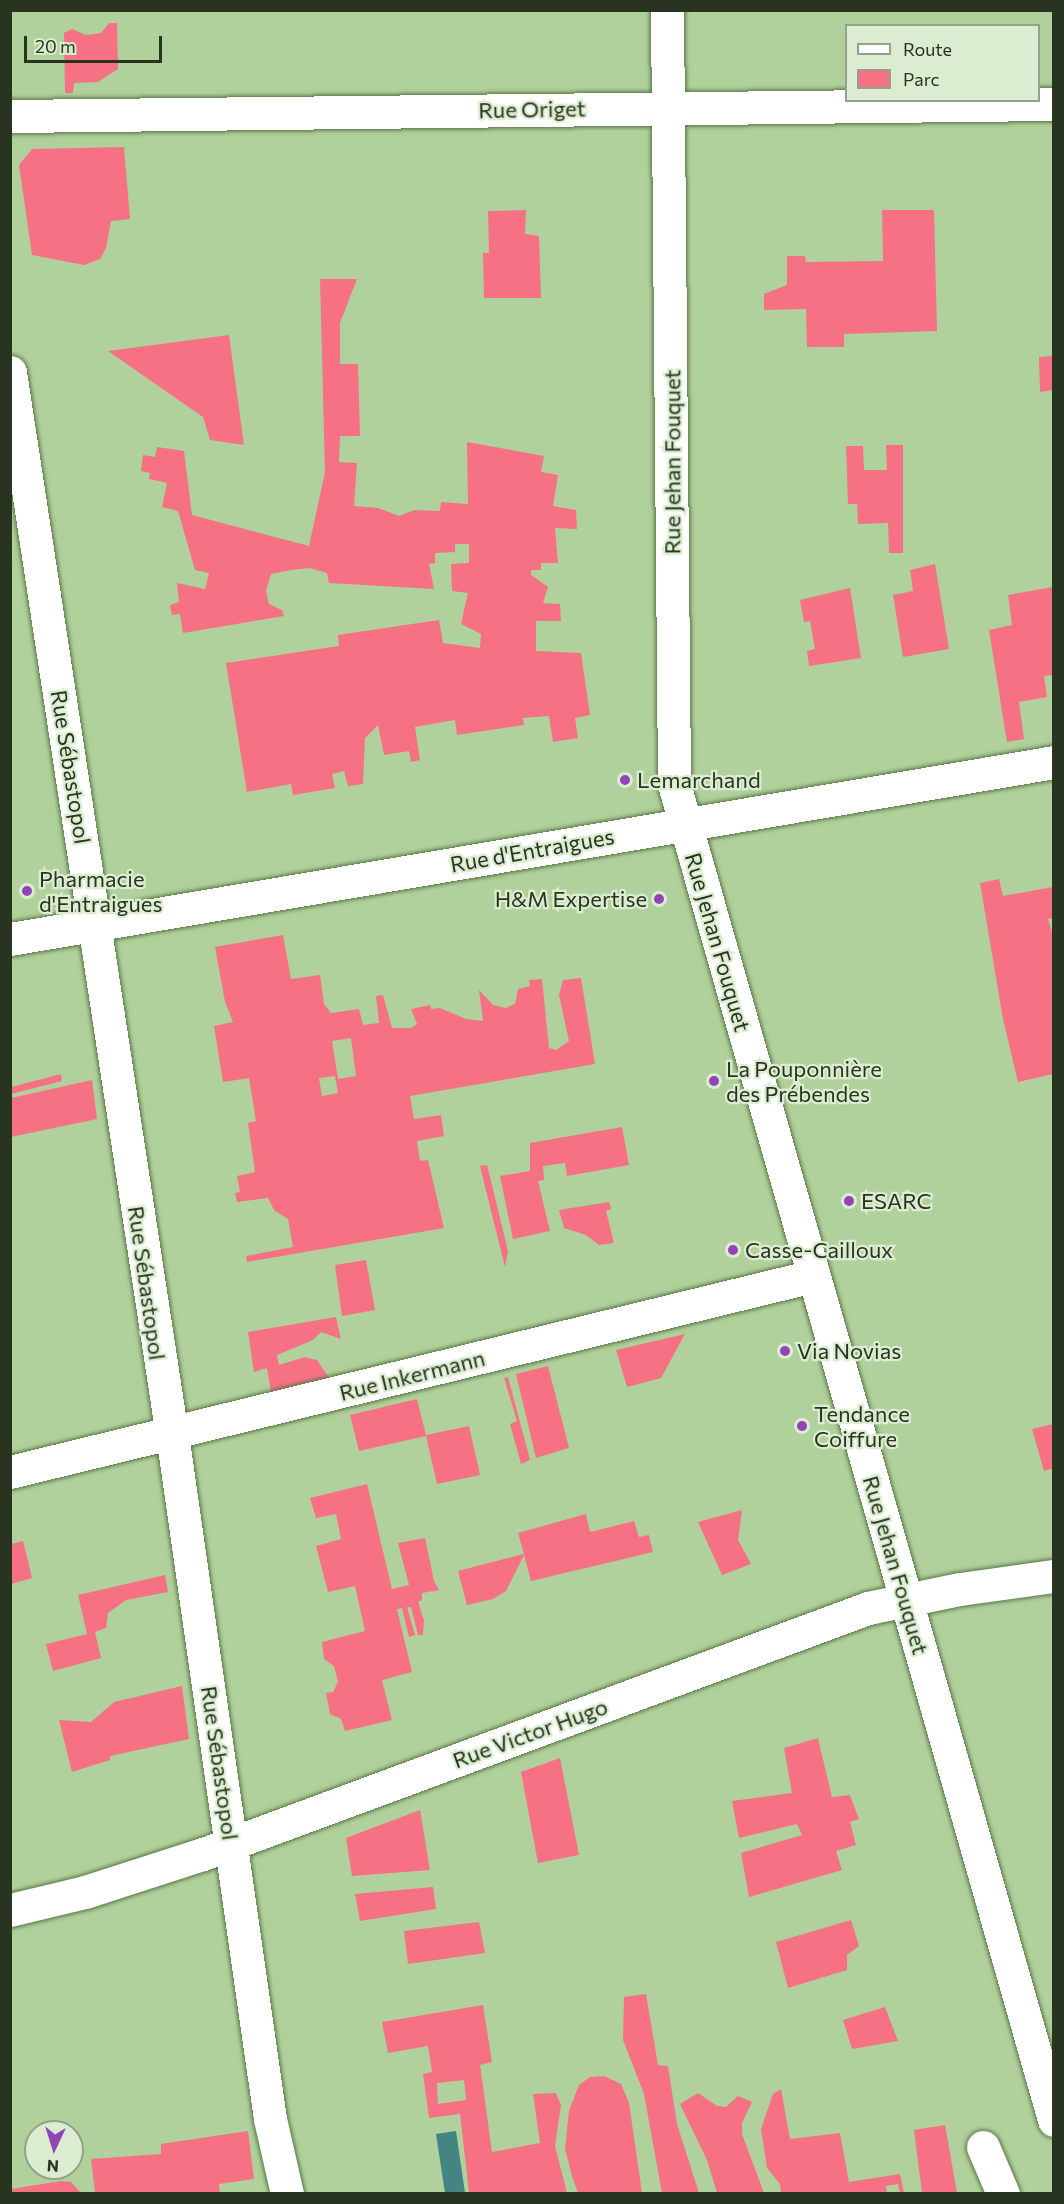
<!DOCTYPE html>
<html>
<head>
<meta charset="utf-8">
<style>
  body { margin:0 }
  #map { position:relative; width:1064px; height:2204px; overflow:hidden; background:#b1d19c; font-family:Commissioner,sans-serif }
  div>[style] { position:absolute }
  .green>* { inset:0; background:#f67184 }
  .water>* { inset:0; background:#448483 }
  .roads { filter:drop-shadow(0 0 2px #597645) drop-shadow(0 0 2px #597645) }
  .minor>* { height:33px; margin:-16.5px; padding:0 16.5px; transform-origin:16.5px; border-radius:16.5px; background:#fff }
  .dots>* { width:16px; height:16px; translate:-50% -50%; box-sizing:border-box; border:3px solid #dbecd1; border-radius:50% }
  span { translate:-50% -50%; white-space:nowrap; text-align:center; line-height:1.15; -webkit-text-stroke:4.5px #dbecd1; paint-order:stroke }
  .street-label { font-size:22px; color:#28341f }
  .poi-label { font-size:22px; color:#28341f }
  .left { translate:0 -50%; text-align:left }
  .right { translate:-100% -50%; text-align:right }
  .frame { position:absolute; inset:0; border:12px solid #28341f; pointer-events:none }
  .legend { position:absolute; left:845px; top:24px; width:195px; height:78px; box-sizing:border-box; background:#dbecd1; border:2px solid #93a28a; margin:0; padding:8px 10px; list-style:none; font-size:18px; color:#28341f }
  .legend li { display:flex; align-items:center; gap:12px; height:30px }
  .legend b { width:30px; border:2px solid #93a28a }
  .north { position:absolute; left:24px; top:2120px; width:60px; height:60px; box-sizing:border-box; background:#dbecd1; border:2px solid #93a28a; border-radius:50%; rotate:184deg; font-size:16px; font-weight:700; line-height:24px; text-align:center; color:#28341f }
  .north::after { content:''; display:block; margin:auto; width:21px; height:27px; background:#9144b6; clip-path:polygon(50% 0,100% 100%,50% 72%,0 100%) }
  .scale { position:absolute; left:24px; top:36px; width:138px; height:27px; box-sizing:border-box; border:3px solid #28341f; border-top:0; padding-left:8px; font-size:18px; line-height:21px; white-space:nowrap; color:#28341f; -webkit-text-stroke:4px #dbecd1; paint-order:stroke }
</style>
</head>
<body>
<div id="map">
  <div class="green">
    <div style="clip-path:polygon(109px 23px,117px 23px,118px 69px,98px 82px,74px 83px,73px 93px,65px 93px,64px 33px,72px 29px,86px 35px,101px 33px)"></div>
    <div style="clip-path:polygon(124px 147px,130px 219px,111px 221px,106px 248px,100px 259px,84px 265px,32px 255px,19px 165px,32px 149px)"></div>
    <div style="clip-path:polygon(526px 210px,525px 234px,539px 236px,541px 298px,484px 298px,483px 253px,489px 253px,488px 211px)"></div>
    <div style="clip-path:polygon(882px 210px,934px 210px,937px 331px,844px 334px,844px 347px,807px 347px,806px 309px,764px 310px,764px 294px,787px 285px,787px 256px,805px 256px,806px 262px,883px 261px)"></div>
    <div style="clip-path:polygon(320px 279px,357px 279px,340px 323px,340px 364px,358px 364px,360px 436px,340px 436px,339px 462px,357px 463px,354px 506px,378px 508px,399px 516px,414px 510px,440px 511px,441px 502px,468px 504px,467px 442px,544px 456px,541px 472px,558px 475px,553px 506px,576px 510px,577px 529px,555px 528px,558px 563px,541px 563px,541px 570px,531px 570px,531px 575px,548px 587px,543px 603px,560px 604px,561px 621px,536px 621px,536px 651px,581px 653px,590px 715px,575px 718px,578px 738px,553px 742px,549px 716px,523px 718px,524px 725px,457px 735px,455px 720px,415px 727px,420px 760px,411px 762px,409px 751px,384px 755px,378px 725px,365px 738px,363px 784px,348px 786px,344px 771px,332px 774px,335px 788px,293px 795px,291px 784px,247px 792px,226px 663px,339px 646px,338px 635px,439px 620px,443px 643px,480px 648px,481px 634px,461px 624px,468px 593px,452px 591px,451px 564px,469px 563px,469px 544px,455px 544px,455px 552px,435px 553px,435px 563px,429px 564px,434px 589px,329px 583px,327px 573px,310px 568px,291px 570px,271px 574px,266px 591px,269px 604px,282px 610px,284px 616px,183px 633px,180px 614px,172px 615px,170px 605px,179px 602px,177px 583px,205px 589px,209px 573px,195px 570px,178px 511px,162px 507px,167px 483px,149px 479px,150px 473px,141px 471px,143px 455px,155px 457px,157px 447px,184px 451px,192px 515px,309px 546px,325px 472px)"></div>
    <div style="clip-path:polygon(229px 335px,244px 445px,210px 440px,203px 417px,108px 351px)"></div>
    <div style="clip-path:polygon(1053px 356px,1053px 390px,1040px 392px,1039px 357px)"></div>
    <div style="clip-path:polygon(886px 445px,903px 445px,903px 553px,889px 553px,888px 523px,858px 524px,857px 504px,848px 504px,846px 446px,863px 446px,864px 470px,887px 470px)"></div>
    <div style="clip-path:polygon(935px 564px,949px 649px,903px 657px,893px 595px,913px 591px,910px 570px)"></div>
    <div style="clip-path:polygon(1053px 587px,1053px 675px,1044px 676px,1047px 697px,1019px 702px,1024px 739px,1007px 742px,989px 630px,1012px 625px,1008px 595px)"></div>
    <div style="clip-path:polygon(850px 588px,861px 658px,809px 666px,807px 651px,815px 649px,810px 621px,804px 622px,800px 600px)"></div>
    <div style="clip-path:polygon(999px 879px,1003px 896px,1053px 887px,1053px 918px,1048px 919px,1054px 939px,1053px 1074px,1018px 1082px,1003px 1019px,980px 883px)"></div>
    <div style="clip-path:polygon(evenodd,283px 935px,291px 979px,320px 975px,324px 1004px,331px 1013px,359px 1009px,363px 1025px,379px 1023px,376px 996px,383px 995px,392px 1028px,411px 1028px,417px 1024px,411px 1009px,430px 1005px,431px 1009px,440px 1008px,466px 1019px,483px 1021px,479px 990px,493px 1005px,506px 1008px,515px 1004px,518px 989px,530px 986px,529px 980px,542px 979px,549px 1048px,556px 1050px,569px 1041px,559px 995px,563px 980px,581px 978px,595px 1064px,410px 1096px,414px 1119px,441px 1115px,444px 1136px,417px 1141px,420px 1161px,428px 1160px,444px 1228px,247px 1262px,246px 1256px,293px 1247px,288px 1219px,274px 1210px,268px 1198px,237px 1202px,235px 1193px,240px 1192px,237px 1176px,255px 1172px,248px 1123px,256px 1121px,249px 1078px,223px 1082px,214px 1026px,233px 1022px,225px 1002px,215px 947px,283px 935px,351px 1038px,356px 1076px,338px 1079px,332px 1041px,351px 1038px,283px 935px,335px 1076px,338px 1093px,322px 1096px,319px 1078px,335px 1076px)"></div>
    <div style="clip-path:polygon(61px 1074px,62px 1081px,11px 1094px,11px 1087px)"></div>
    <div style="clip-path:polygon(92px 1080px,97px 1119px,11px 1137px,11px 1098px)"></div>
    <div style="clip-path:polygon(622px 1127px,629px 1165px,567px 1176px,565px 1163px,543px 1166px,544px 1180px,538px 1181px,550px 1231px,513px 1239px,500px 1176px,530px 1171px,530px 1143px)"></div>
    <div style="clip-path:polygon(487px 1165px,508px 1251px,505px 1267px,480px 1166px)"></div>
    <div style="clip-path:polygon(609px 1202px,611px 1209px,606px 1211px,614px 1243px,599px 1245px,586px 1235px,564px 1228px,559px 1210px)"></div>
    <div style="clip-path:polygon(366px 1260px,375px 1310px,342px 1316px,335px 1265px)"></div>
    <div style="clip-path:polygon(336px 1317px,341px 1339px,321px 1332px,313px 1340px,277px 1355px,279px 1365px,305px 1357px,317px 1360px,329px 1378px,271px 1392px,267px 1368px,254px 1372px,248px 1332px)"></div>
    <div style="clip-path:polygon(685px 1334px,661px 1378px,627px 1387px,616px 1350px)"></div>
    <div style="clip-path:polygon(548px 1366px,569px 1448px,536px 1458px,516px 1374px)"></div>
    <div style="clip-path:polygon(508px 1377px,530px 1460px,521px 1464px,510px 1424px,517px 1421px,504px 1378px)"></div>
    <div style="clip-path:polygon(417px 1399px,426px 1435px,469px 1426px,480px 1475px,437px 1484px,426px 1436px,359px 1451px,350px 1415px)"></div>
    <div style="clip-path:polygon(1053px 1424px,1053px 1468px,1044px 1471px,1032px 1429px)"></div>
    <div style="clip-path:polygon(367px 1484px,392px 1589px,409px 1585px,398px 1543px,425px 1538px,434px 1581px,439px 1590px,422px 1593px,422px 1600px,418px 1602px,424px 1620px,423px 1635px,418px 1635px,411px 1607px,407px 1607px,415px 1635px,409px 1637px,402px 1608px,397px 1609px,412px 1672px,382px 1680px,392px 1720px,345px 1731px,341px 1719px,330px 1714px,326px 1693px,333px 1692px,338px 1682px,334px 1666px,324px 1659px,322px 1642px,365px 1631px,355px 1586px,328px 1592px,316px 1546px,341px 1539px,336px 1514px,316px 1518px,310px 1498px)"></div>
    <div style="clip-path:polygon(742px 1510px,738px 1540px,751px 1564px,722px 1575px,698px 1522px)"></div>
    <div style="clip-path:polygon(586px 1514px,590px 1532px,634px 1521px,639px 1537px,649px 1535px,653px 1552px,531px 1581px,524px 1555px,506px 1591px,493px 1599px,467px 1605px,458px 1571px,524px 1554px,518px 1533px)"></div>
    <div style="clip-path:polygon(23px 1541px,32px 1578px,11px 1584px,11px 1544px)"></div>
    <div style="clip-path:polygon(165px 1575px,168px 1592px,126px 1600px,108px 1613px,106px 1628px,95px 1632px,101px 1658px,53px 1671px,46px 1644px,87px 1634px,78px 1595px)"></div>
    <div style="clip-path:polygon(182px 1686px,189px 1739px,110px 1756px,110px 1760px,72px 1772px,59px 1720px,91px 1722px,114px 1702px)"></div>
    <div style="clip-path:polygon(818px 1738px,832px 1797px,850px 1795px,859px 1819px,850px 1822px,856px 1845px,836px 1851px,842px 1870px,749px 1897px,741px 1853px,802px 1835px,797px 1824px,739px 1838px,732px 1801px,792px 1793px,784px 1748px)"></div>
    <div style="clip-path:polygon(560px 1758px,579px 1855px,538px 1863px,521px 1772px)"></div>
    <div style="clip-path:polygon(420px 1810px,430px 1870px,352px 1876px,346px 1838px)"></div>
    <div style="clip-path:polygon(433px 1887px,436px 1909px,360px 1921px,355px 1894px)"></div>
    <div style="clip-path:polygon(851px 1920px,859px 1946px,847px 1955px,847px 1970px,788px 1988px,776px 1942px)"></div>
    <div style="clip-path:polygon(479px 1922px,485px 1953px,408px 1964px,404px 1931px)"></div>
    <div style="clip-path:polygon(646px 1994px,658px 2065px,668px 2066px,677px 2124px,699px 2193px,662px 2193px,644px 2094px,623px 2040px,624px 1997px)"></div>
    <div style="clip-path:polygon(evenodd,483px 2005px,492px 2062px,480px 2065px,492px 2152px,540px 2143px,533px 2094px,556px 2093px,561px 2105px,555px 2146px,567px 2193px,469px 2193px,460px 2114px,429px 2118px,423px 2074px,432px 2072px,428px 2046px,388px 2053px,382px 2022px,483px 2005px,464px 2080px,466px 2100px,438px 2104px,437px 2083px,464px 2080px)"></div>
    <div style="clip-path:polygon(885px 2007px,898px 2041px,852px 2049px,843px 2020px)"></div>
    <div style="clip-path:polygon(604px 2076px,621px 2084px,629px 2103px,642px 2193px,578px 2193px,572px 2176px,565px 2149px,569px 2111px,579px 2085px,590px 2077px)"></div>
    <div style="clip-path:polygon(781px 2089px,790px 2139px,840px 2133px,849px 2182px,900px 2174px,904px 2193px,900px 2193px,898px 2184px,886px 2186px,887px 2193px,781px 2193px,780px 2184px,767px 2168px,761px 2129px,773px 2094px)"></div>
    <div style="clip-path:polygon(698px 2093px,717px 2106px,726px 2107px,738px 2096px,752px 2102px,742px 2123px,742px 2134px,764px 2193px,717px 2193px,707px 2160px,680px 2104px)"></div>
    <div style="clip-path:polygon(945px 2125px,957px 2193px,922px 2193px,914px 2130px)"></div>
    <div style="clip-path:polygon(248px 2131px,254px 2179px,219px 2184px,220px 2193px,95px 2193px,91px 2159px,161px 2154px,161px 2144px)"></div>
    <div style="clip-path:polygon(61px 2181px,71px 2182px,81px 2193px,11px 2193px,11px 2189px)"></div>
  </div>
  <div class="water">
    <div style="clip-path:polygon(456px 2131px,465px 2193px,445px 2193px,436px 2134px)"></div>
  </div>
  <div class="roads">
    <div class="minor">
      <div style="left:667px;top:10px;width:774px;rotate:89.48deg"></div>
      <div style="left:674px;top:784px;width:1389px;rotate:74.12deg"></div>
      <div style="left:10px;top:116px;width:1044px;rotate:-0.66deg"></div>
      <div style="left:10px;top:372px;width:1103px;rotate:81.34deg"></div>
      <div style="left:176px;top:1462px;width:664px;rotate:81.86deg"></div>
      <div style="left:270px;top:2119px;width:77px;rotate:77.2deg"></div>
      <div style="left:10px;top:939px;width:1059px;rotate:-9.62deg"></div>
      <div style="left:10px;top:1472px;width:827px;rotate:-13.72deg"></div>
      <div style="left:10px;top:1910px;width:77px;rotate:-13.5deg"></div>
      <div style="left:85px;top:1892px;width:124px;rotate:-17.9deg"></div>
      <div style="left:203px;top:1854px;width:709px;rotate:-20.3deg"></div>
      <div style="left:868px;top:1608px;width:94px;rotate:-11.7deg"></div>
      <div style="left:960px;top:1589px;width:95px;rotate:-7.9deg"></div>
      <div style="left:983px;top:2147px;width:51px;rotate:66.9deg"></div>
    </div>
  </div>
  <div class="dots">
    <div style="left:625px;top:780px;background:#9144b6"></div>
    <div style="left:27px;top:891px;background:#9144b6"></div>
    <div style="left:659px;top:899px;background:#9144b6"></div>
    <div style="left:714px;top:1081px;background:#9144b6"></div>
    <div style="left:849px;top:1201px;background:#9144b6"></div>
    <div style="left:733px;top:1250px;background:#9144b6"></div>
    <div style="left:785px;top:1351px;background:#9144b6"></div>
    <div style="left:802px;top:1426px;background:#9144b6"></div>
  </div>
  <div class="street-label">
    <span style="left:532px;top:109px;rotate:-1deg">Rue Origet</span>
    <span style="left:672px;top:462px;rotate:-90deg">Rue Jehan Fouquet</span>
    <span style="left:71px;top:767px;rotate:81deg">Rue Sébastopol</span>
    <span style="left:532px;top:850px;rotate:-10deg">Rue d'Entraigues</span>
    <span style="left:718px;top:942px;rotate:74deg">Rue Jehan Fouquet</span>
    <span style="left:147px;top:1283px;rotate:82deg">Rue Sébastopol</span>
    <span style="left:412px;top:1375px;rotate:-14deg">Rue Inkermann</span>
    <span style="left:896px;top:1565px;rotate:74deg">Rue Jehan Fouquet</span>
    <span style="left:530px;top:1733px;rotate:-20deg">Rue Victor Hugo</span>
    <span style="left:220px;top:1763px;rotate:82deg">Rue Sébastopol</span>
  </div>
  <div class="poi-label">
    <span class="left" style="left:637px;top:780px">Lemarchand</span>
    <span class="left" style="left:39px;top:891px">Pharmacie<br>d'Entraigues</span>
    <span class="right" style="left:647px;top:899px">H&amp;M Expertise</span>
    <span class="left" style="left:726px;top:1081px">La Pouponnière<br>des Prébendes</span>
    <span class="left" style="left:861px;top:1201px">ESARC</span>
    <span class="left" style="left:745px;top:1250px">Casse-Cailloux</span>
    <span class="left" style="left:797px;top:1351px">Via Novias</span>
    <span class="left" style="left:814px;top:1426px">Tendance<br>Coiffure</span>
  </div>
  <div class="frame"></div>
  <ul class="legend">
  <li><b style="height:8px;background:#fff"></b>Route</li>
  <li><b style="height:16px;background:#f67184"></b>Parc</li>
  </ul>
  <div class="north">N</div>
  <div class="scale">20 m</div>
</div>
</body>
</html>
